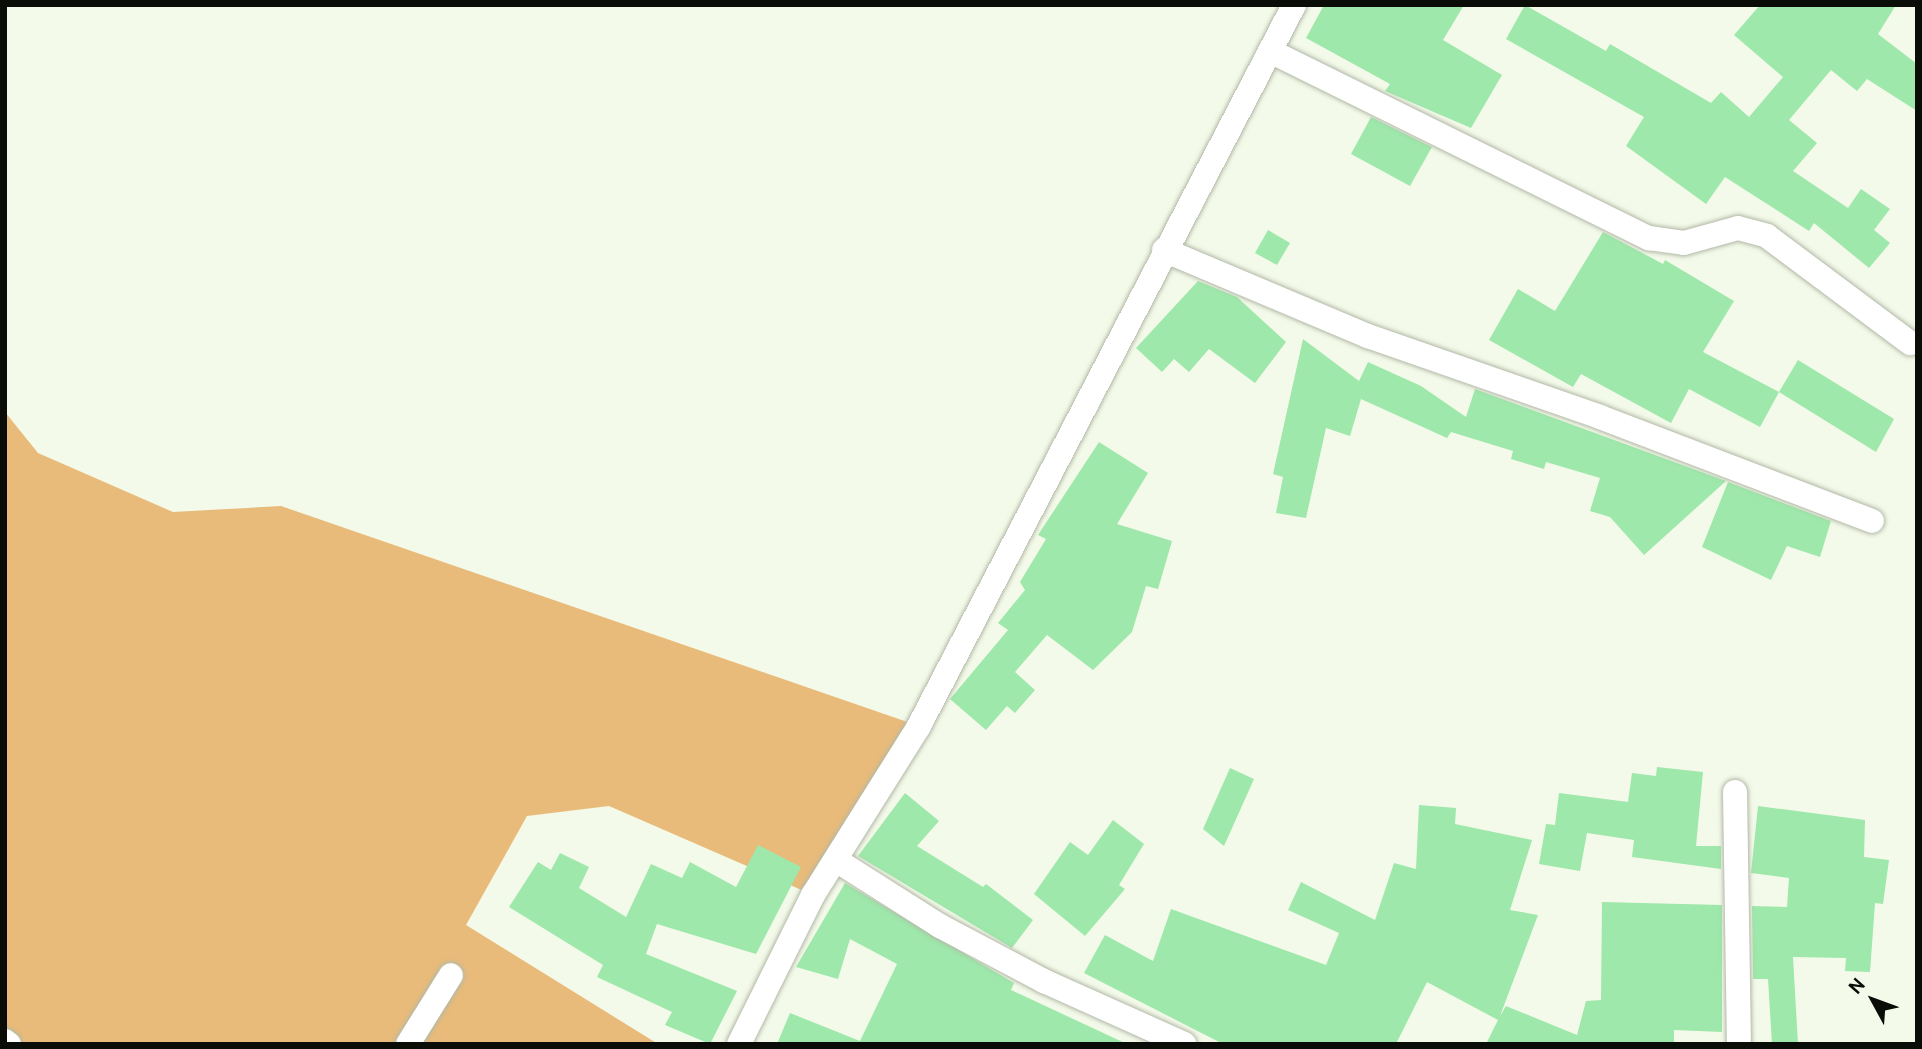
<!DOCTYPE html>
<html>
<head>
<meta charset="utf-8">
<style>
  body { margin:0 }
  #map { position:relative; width:1922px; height:1049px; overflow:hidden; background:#f4fae9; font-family:Cabin,sans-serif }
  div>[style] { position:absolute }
  .green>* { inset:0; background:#e9bb7a }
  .building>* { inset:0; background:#9de8aa }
  .roads { filter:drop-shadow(0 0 2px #b2b8a7) drop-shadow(0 0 2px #b2b8a7) }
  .street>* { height:24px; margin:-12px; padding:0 12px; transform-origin:12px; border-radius:12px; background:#fff }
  span { translate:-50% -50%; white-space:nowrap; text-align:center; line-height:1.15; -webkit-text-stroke:6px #f4fae9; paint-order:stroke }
  .frame { position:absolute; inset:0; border:7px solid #0a0c07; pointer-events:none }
  .north { position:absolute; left:1838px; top:965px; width:70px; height:70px; -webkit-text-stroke:5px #f4fae9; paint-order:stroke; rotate:311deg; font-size:19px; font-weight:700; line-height:28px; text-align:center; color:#0a0c07 }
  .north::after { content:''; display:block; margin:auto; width:24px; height:32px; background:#0a0c07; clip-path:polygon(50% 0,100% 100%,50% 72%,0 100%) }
</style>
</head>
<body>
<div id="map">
  <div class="green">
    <div style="clip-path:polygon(5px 412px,38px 453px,173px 512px,281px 506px,919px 726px,813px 895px,609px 806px,527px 816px,466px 925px,658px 1044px,5px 1044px)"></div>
  </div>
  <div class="building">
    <div style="clip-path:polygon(1324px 5px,1464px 5px,1443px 40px,1502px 75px,1471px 128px,1385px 91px,1390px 84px,1306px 38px)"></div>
    <div style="clip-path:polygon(1525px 5px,1606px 51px,1610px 44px,1711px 103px,1721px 92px,1749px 117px,1783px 77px,1734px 35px,1760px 5px,1896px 5px,1878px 34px,1917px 64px,1917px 111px,1867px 79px,1857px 91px,1831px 70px,1789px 120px,1817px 143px,1793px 171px,1848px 208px,1861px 189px,1890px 209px,1874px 230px,1890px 243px,1869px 268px,1814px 223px,1809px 231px,1725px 177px,1706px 204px,1626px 146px,1644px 117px,1506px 39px)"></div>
    <div style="clip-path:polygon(1371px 117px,1432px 147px,1410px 186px,1351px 154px)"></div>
    <div style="clip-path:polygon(1268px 230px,1290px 243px,1277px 265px,1255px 253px)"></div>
    <div style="clip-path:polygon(1603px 232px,1663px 264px,1665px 260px,1734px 301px,1703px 352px,1779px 392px,1760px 427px,1689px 389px,1671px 423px,1581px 374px,1573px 387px,1489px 340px,1518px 289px,1555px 311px)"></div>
    <div style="clip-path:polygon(1198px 281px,1237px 297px,1286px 342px,1255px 383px,1209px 349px,1189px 372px,1174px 359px,1162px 372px,1136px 348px)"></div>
    <div style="clip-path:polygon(1303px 339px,1359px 381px,1368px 362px,1421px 386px,1466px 417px,1475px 389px,1726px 481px,1644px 555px,1610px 517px,1590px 511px,1600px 478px,1546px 462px,1544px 469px,1511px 459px,1513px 451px,1451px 432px,1447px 438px,1361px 399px,1350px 436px,1326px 428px,1306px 518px,1276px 513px,1283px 477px,1273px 474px)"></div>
    <div style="clip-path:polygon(1798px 360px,1894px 419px,1876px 452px,1779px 392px)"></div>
    <div style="clip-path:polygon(1099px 442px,1148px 473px,1117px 524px,1172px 541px,1158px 589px,1146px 586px,1132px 632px,1093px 670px,1047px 635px,1015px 672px,1035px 690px,1015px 713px,1007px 706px,986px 730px,950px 699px,1008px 630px,998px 623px,1025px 590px,1020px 582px,1046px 539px,1038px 535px)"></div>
    <div style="clip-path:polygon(1728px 482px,1831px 521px,1820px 557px,1787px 546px,1771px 580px,1702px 547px)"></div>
    <div style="clip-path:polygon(1657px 767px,1703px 772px,1696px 846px,1721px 846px,1721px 869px,1632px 857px,1634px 840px,1587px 833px,1580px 871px,1539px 864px,1546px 824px,1555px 825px,1559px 793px,1628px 802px,1632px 773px,1656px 776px)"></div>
    <div style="clip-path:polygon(1230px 768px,1254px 779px,1224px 846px,1203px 829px)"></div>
    <div style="clip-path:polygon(905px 793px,939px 821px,917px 846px,983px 887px,986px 884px,1033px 920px,1012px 948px,858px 856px)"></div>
    <div style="clip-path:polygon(1419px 805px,1456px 808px,1455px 824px,1532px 840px,1510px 910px,1538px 915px,1500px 1016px,1506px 1006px,1577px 1035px,1586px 1001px,1601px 1000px,1602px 902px,1722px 905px,1722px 1032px,1674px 1030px,1674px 1044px,1486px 1044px,1498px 1020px,1427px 982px,1396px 1044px,1223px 1044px,1084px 973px,1105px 935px,1153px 961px,1171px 909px,1326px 965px,1339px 933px,1288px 910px,1301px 882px,1375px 920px,1394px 863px,1416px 869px)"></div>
    <div style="clip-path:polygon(1758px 806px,1865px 820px,1864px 857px,1889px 860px,1883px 904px,1875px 903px,1870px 972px,1845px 971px,1846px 958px,1793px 957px,1798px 1044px,1772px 1044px,1768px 979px,1753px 979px,1752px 906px,1787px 907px,1789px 878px,1751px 873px)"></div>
    <div style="clip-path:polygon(1113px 820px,1144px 844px,1119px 885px,1125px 889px,1085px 936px,1034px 894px,1070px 842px,1088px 855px)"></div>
    <div style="clip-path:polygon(758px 845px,801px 867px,756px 954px,657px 924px,646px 954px,737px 991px,710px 1044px,665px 1025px,672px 1012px,597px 977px,603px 965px,509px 907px,538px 862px,551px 870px,560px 853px,589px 867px,579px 888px,626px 917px,651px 864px,682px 878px,690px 862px,736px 887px)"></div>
    <div style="clip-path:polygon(845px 883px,1014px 983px,1011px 990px,1127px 1044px,777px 1044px,790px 1013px,860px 1041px,897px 964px,850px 939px,838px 979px,796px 967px)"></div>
  </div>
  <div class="roads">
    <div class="street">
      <div style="left:1270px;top:51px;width:423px;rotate:26.3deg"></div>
      <div style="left:1649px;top:238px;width:35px;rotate:8deg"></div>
      <div style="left:1684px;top:243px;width:56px;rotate:-15.5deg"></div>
      <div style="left:1738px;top:228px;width:30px;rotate:15deg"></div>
      <div style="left:1767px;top:236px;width:179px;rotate:36.8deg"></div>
      <div style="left:1164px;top:250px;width:221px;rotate:22.9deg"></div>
      <div style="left:1368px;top:336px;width:246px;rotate:19.2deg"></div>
      <div style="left:1600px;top:417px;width:291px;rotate:20.9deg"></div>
      <div style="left:1735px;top:792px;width:252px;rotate:89.1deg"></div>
      <div style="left:836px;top:860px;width:123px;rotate:32.4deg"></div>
      <div style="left:940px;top:926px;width:118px;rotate:27.9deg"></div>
      <div style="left:1044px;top:981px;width:154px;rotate:24.2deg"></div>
      <div style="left:5px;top:1041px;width:5px;rotate:37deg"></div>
      <div style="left:408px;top:1044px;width:81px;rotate:-58.1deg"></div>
      <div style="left:739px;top:1044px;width:166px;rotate:-63.6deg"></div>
      <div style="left:813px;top:895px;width:199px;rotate:-57.9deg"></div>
      <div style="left:919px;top:726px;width:813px;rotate:-62.52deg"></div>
    </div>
  </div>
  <div class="frame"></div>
  <div class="north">N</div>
</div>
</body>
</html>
